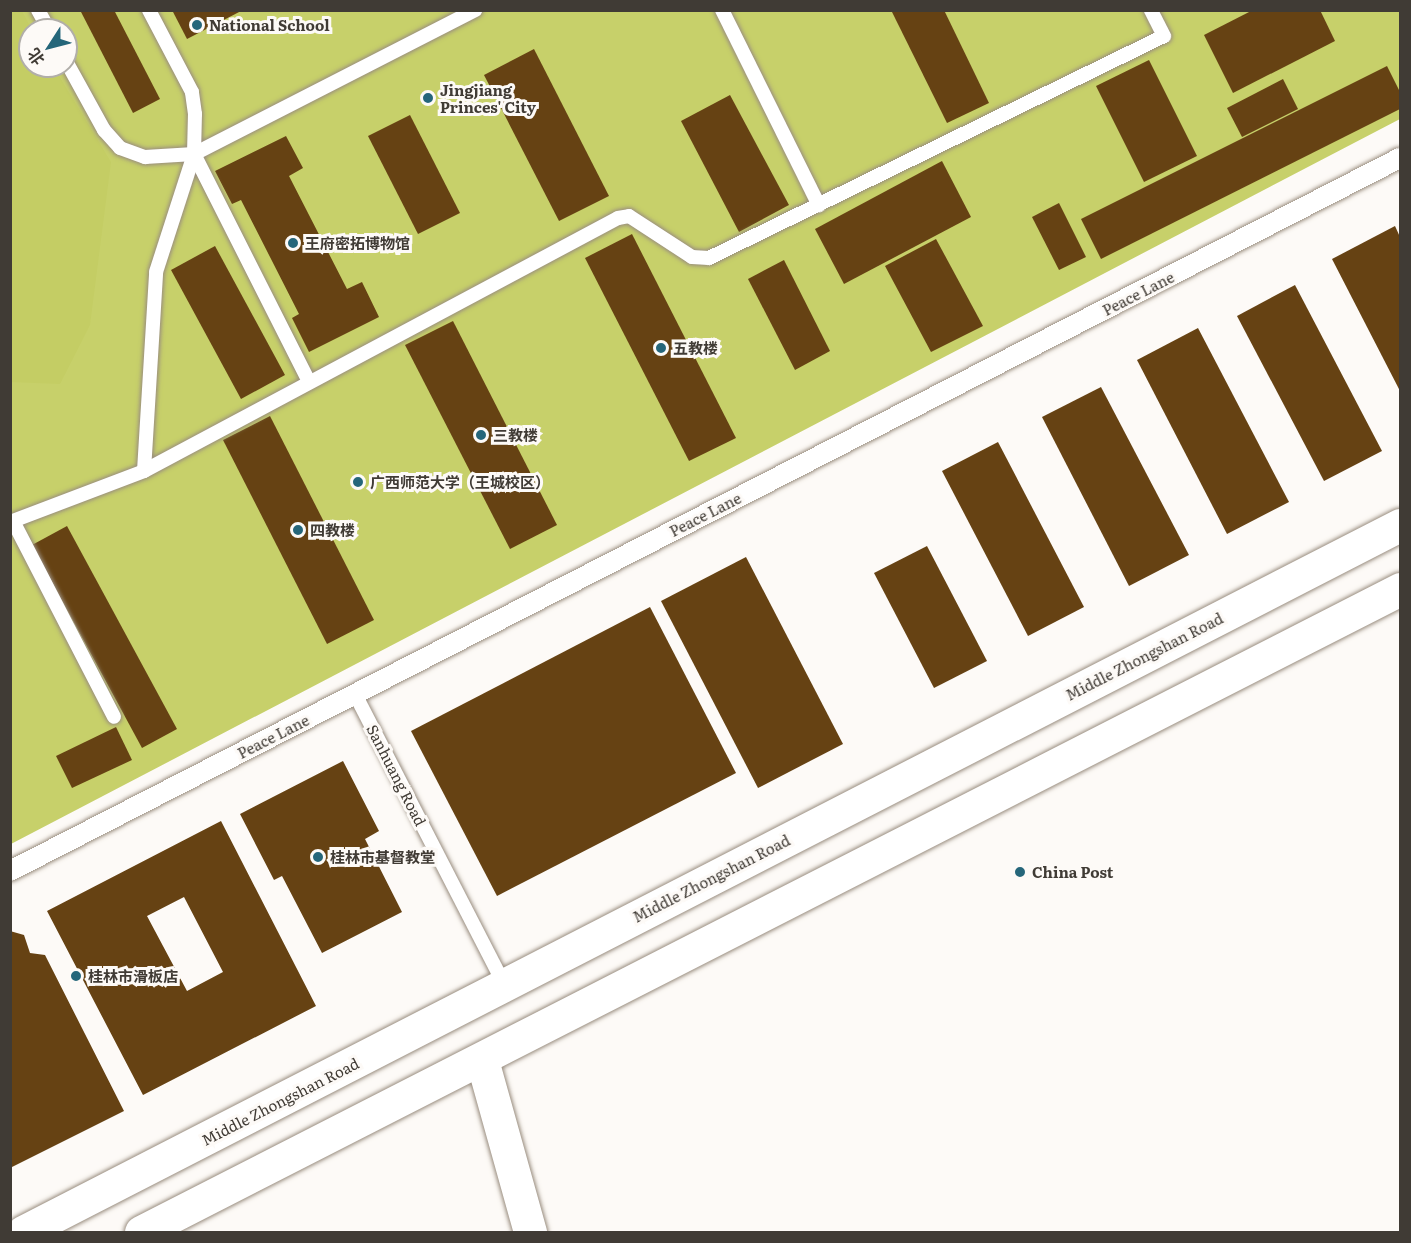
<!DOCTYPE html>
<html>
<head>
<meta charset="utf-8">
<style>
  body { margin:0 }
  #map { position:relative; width:1411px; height:1243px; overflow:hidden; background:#fdfaf7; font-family:Literata,"Noto Sans SC",serif }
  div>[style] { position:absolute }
  .green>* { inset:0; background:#c7d06a }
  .forest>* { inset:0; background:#c4cd64 }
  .building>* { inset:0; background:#664213 }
  .roads { filter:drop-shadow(0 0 2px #998d7f) drop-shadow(0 0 2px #998d7f) }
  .service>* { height:14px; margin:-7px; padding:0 7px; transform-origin:7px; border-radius:7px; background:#fff }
  .pedestrian>* { height:20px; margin:-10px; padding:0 10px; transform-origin:10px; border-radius:10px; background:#fff }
  .tertiary>* { height:33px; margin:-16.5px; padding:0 16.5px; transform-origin:16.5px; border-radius:16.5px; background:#fff }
  .trunk>* { height:33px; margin:-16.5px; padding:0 16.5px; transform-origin:16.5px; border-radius:16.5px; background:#fff }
  .dots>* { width:16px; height:16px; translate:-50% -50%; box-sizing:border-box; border:3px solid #fdfaf7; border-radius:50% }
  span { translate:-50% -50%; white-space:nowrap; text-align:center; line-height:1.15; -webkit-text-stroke:6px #fdfaf7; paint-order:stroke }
  .poi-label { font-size:15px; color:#403b35; font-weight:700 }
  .left { translate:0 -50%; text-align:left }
  .street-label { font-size:15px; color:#403b35 }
  .frame { position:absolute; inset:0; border:12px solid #403b35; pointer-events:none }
  .north { position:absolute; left:18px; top:18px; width:60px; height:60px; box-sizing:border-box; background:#fdfaf7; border:2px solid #b1aea9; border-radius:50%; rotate:234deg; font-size:16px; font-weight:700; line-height:24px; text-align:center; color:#403b35 }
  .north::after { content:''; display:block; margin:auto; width:21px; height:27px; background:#25667a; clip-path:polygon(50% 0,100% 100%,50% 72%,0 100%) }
</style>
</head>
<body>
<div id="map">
  <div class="green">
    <div style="clip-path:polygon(evenodd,11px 11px,1400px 11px,1400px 119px,11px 844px,11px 11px,30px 30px,66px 30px,66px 66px,30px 66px,30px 30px)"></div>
  </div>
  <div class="forest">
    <div style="clip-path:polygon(22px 11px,32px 30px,30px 66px,53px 66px,111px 162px,90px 325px,60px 384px,11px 382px,10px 11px)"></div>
  </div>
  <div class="building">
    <div style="clip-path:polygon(80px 10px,114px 10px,160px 99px,133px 113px)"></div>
    <div style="clip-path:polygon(172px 10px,243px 10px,187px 39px)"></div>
    <div style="clip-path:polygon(896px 10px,944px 10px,989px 103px,947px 123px,892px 12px)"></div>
    <div style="clip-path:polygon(1253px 10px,1320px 10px,1335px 41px,1233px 93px,1204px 35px)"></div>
    <div style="clip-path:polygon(534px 49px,609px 196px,559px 221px,484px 75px)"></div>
    <div style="clip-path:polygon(1149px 60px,1197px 156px,1144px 182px,1096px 86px)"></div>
    <div style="clip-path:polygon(1387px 66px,1400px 92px,1400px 109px,1101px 259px,1081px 219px)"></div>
    <div style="clip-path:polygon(1283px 79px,1298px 109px,1242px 137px,1227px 108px)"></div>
    <div style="clip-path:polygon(730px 95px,789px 205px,739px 232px,681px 121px)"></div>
    <div style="clip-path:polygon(410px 115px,460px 213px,418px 234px,368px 136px)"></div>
    <div style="clip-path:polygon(286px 136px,303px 168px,289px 176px,347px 289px,362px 282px,379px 317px,309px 352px,292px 318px,299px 314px,241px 200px,232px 204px,215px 171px)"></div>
    <div style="clip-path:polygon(942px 161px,971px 217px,844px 284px,815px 229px)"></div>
    <div style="clip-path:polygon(1059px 203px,1086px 257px,1059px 270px,1032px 217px)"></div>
    <div style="clip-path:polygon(1395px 226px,1400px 237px,1400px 391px,1332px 259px)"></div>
    <div style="clip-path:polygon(632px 234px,736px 438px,689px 461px,585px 258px)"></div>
    <div style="clip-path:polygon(936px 239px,983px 326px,931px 352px,885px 266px)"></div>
    <div style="clip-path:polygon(215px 246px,285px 375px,241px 399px,171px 270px)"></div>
    <div style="clip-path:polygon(784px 260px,830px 351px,795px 370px,748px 279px)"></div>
    <div style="clip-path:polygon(1295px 285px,1382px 451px,1324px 481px,1237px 316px)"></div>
    <div style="clip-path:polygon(453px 321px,557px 525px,510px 549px,405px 345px)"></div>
    <div style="clip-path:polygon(1198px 328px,1289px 502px,1227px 534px,1137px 360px)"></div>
    <div style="clip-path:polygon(1101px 387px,1189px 555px,1129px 586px,1042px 417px)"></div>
    <div style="clip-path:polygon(270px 416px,374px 620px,327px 644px,223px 440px)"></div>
    <div style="clip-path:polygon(998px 442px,1084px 607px,1028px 636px,942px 471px)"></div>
    <div style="clip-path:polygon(67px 526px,177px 729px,142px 748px,32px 545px)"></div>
    <div style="clip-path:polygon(927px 546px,987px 661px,934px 688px,874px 573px)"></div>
    <div style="clip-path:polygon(746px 557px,843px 744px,758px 788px,661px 601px)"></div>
    <div style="clip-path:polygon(650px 607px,736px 773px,497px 896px,411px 731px)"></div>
    <div style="clip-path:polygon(116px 727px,132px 760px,72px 788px,56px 756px)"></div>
    <div style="clip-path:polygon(343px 761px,379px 831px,365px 839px,402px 912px,322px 953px,282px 876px,274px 880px,240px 814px)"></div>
    <div style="clip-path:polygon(evenodd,221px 821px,316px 1006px,143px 1095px,47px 911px,221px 821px,184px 897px,223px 972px,187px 991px,147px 916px,184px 897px)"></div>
    <div style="clip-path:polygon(10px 931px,24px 935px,30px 953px,45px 955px,124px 1111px,10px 1168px)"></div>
  </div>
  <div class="roads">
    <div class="service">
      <div style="left:38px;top:10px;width:23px;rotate:61deg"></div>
      <div style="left:722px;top:10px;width:218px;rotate:63.6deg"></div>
      <div style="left:66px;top:61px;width:79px;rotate:61.2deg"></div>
      <div style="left:104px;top:130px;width:24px;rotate:48deg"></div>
      <div style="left:120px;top:148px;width:27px;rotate:20deg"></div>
      <div style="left:145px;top:157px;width:49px;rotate:-3.5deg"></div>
      <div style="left:194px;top:154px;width:316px;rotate:-27.1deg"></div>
      <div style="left:194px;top:154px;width:255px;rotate:63.2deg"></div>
      <div style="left:144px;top:471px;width:537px;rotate:-28.09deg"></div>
      <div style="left:618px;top:218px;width:11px;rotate:-10deg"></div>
      <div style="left:629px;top:216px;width:75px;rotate:33.1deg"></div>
      <div style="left:692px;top:257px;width:17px;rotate:3deg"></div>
      <div style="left:709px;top:258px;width:506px;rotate:-26.01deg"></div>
      <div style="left:1164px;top:36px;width:29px;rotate:-117deg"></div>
      <div style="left:10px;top:522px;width:143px;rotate:-20.8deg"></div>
      <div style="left:144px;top:471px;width:199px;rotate:-86.5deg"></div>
      <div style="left:156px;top:272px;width:124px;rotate:-72.1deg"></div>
      <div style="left:194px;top:154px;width:40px;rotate:-88.6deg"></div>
      <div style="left:195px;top:114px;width:22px;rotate:-98deg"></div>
      <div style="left:192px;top:92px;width:93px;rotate:-117.7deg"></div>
      <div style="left:14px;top:523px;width:218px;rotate:62.7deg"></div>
      <div style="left:355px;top:694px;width:326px;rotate:62.8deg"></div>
    </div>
    <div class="pedestrian">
      <div style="left:10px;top:871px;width:1562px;rotate:-27.16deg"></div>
    </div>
    <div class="tertiary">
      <div style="left:482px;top:1060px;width:179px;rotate:74.4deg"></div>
    </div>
    <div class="trunk">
      <div style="left:23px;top:1232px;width:1548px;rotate:-27.18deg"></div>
      <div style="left:141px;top:1232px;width:1414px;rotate:-27.05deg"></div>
    </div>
  </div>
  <div class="dots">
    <div style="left:197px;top:25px;background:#25667a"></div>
    <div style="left:428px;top:98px;background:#25667a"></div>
    <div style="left:293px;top:243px;background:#25667a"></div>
    <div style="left:661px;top:348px;background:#25667a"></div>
    <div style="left:481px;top:435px;background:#25667a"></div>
    <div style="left:358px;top:482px;background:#25667a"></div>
    <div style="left:298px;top:530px;background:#25667a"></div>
    <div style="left:318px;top:857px;background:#25667a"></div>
    <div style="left:1020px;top:872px;background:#25667a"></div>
    <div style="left:76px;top:976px;background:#25667a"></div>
  </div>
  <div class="poi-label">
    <span class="left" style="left:209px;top:25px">National School</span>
    <span class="left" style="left:440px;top:98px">Jingjiang<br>Princes' City</span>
    <span class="left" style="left:305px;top:243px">王府密拓博物馆</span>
    <span class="left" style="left:673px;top:348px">五教楼</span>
    <span class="left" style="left:493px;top:435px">三教楼</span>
    <span class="left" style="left:370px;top:482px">广西师范大学（王城校区）</span>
    <span class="left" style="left:310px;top:530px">四教楼</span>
    <span class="left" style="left:330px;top:857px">桂林市基督教堂</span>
    <span class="left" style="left:1032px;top:872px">China Post</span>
    <span class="left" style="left:88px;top:976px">桂林市滑板店</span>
  </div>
  <div class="street-label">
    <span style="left:1138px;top:293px;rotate:-27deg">Peace Lane</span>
    <span style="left:705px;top:514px;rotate:-27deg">Peace Lane</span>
    <span style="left:1144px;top:656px;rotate:-27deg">Middle Zhongshan Road</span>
    <span style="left:273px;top:736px;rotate:-27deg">Peace Lane</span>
    <span style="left:397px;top:775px;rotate:63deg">Sanhuang Road</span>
    <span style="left:711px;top:878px;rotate:-27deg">Middle Zhongshan Road</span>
    <span style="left:280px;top:1101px;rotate:-27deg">Middle Zhongshan Road</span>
  </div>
  <div class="frame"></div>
  <div class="north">北</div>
</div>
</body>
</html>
